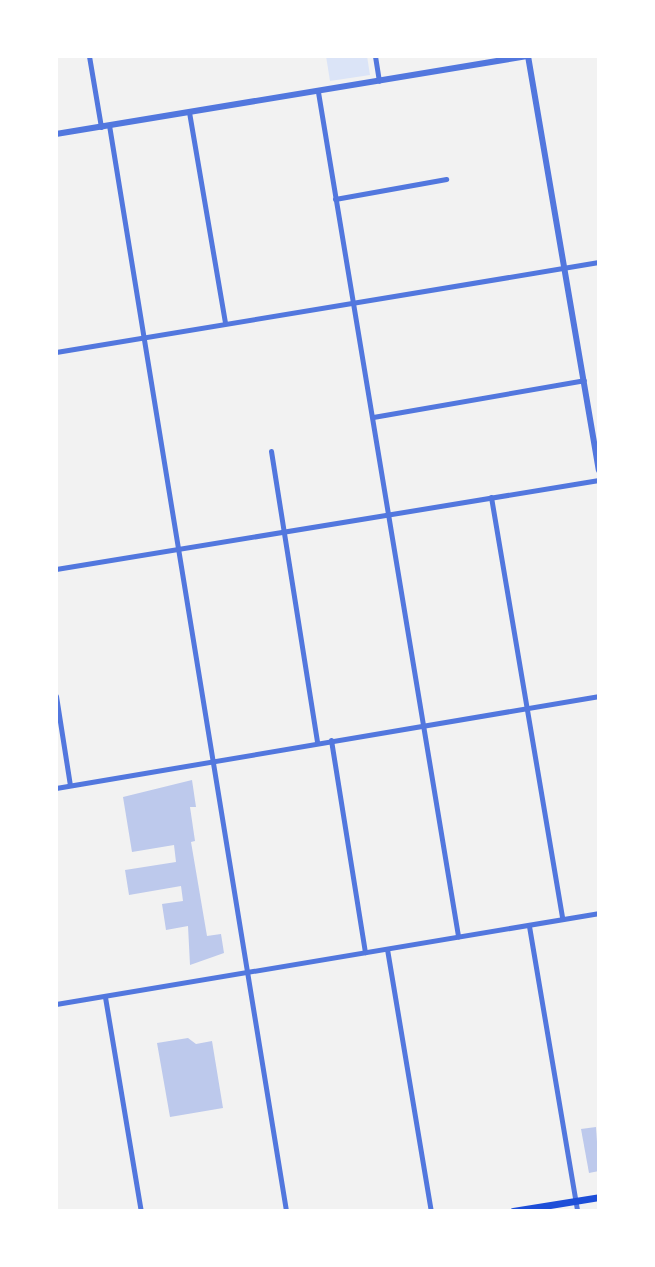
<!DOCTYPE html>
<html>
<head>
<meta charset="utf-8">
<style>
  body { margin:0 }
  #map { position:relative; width:655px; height:1267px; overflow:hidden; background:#f2f2f2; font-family:"DM Sans",sans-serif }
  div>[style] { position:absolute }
  .green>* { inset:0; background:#dbe4f7 }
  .building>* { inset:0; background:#bdc9ec }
  .minor>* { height:5px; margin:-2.5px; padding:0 2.5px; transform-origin:2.5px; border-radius:2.5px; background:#5277de }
  .tertiary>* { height:6px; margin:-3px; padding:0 3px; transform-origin:3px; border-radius:3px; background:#5277de }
  .secondary>* { height:7px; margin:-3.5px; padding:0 3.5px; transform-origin:3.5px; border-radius:3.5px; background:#1d4ed8 }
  span { translate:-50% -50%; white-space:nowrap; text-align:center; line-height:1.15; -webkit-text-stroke:7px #fff; paint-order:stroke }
  .frame { position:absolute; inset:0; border:58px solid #fff; pointer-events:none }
</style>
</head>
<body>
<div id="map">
  <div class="green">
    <div style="clip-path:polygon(326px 56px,367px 56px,370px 75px,330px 81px)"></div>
  </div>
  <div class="building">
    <div style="clip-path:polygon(192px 780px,196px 807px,190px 807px,195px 841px,191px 842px,207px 936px,221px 934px,224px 953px,190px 965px,188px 926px,166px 930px,162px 904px,183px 901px,181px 886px,129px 895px,125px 870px,176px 862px,174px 845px,132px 852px,123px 797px)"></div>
    <div style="clip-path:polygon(188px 1038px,196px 1044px,212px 1041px,223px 1108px,170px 1117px,157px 1043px)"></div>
    <div style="clip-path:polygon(596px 1127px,599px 1171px,589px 1173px,581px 1129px)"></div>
  </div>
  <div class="minor">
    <div style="left:89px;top:56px;width:72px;rotate:80.4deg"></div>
    <div style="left:375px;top:56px;width:25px;rotate:81deg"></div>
    <div style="left:318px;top:92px;width:856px;rotate:80.58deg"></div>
    <div style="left:189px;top:112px;width:214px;rotate:80.3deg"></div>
    <div style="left:109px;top:125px;width:1100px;rotate:80.74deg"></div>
    <div style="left:335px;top:199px;width:113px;rotate:-10.2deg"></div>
    <div style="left:56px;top:352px;width:550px;rotate:-9.41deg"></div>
    <div style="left:373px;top:417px;width:214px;rotate:-9.9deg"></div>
    <div style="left:271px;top:451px;width:295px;rotate:81deg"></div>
    <div style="left:491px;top:497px;width:428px;rotate:80.4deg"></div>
    <div style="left:56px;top:569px;width:550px;rotate:-9.31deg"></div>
    <div style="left:56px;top:696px;width:90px;rotate:81.1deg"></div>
    <div style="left:331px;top:740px;width:215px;rotate:80.9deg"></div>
    <div style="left:56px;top:788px;width:551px;rotate:-9.62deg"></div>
    <div style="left:529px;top:926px;width:289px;rotate:80.4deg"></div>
    <div style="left:387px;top:949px;width:266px;rotate:80.5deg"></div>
    <div style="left:105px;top:997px;width:217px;rotate:80.5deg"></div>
    <div style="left:56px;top:1004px;width:551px;rotate:-9.51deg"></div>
  </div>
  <div class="tertiary">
    <div style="left:528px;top:56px;width:420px;rotate:80.3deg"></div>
    <div style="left:56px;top:134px;width:476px;rotate:-9.4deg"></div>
  </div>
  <div class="secondary">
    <div style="left:513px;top:1211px;width:87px;rotate:-9.2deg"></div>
  </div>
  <div class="frame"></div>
</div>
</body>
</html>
